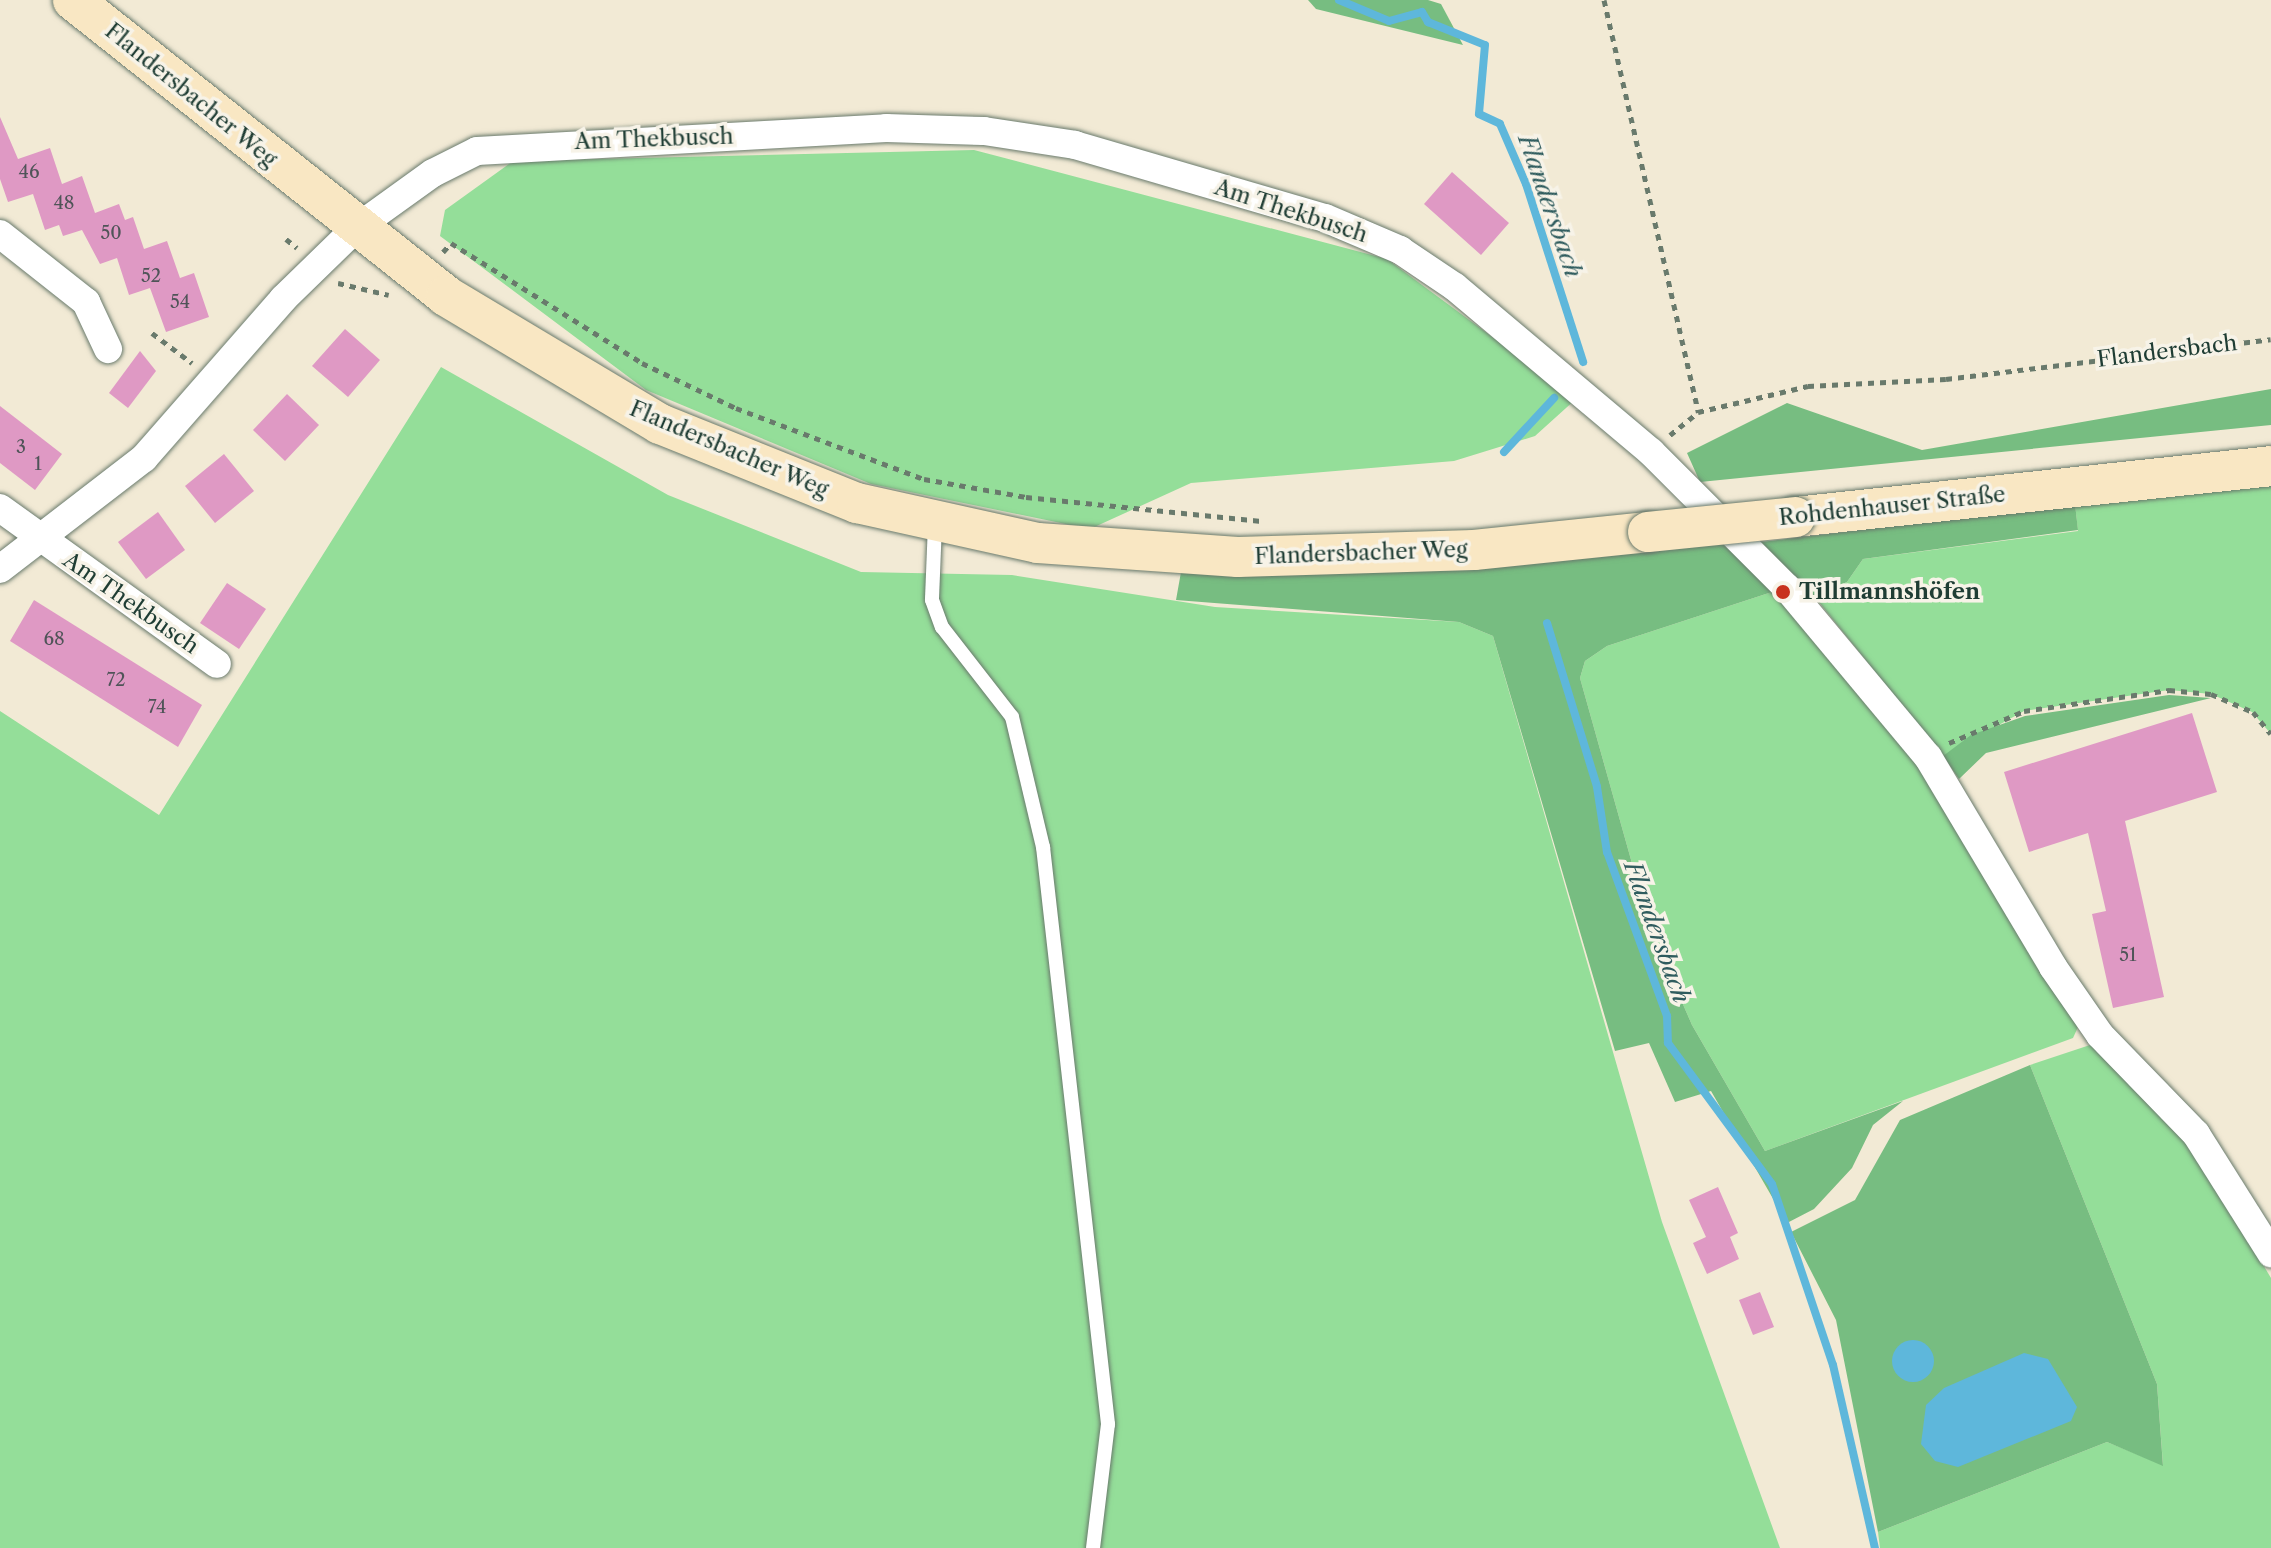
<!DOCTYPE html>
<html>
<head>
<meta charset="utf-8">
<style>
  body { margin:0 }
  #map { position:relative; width:2271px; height:1548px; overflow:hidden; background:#f2ead5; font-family:"Libre Caslon Text",serif }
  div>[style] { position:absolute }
  .green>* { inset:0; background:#94de99 }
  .forest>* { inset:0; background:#77bd81 }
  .water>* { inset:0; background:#5eb7db }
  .round { border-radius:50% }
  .stream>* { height:8px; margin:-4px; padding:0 4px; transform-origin:4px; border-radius:4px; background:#5eb7db }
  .building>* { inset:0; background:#df99c4 }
  .path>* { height:5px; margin-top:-2.5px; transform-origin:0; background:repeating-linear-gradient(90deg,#697a6c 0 6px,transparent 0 12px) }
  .roads { filter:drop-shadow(0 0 2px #697a6c) drop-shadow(0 0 2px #697a6c) }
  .lane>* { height:14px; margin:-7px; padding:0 7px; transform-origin:7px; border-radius:7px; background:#fff }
  .street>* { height:28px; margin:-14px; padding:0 14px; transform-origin:14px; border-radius:14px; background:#fff }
  .secondary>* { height:40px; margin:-20px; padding:0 20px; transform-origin:20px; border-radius:20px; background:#f9e7c3 }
  .bridges { filter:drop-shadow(0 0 2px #697a6c) drop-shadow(0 0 2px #697a6c) }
  .secondary-bridge>* { height:40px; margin:-20px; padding:0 20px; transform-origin:20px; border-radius:20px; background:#f9e7c3 }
  .dots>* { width:22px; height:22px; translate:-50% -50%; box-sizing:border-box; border:4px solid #f7f3e8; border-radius:50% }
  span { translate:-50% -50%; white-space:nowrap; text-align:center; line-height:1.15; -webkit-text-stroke:7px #f7f3e8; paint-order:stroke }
  .number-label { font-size:18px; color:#4f5458 }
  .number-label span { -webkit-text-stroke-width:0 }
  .street-label { font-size:22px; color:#1f3d34 }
  .poi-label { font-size:22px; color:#1f3d34; font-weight:700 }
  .left { translate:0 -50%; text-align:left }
  .water-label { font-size:24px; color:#2f5c5e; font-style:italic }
</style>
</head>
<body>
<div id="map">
  <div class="green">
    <div style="clip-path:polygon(974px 150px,1387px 259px,1576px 399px,1535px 436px,1454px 461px,1191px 483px,1090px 529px,871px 484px,646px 390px,440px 236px,445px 210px,513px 161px)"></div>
    <div style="clip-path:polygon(441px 367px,668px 495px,861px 572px,1012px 575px,1215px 607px,1459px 622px,1493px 636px,1662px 1222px,1780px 1548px,0 1548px,0 711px,159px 815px)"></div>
    <div style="clip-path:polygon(2271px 481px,2271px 734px,2252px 712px,2211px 694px,2169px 690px,2024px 711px,1943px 756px,1814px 596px,1847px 582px,1863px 559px,2078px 531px,2075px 504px)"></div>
    <div style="clip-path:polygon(1775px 591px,1920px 761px,2078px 1027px,2073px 1038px,1765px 1151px,1692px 1025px,1651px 931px,1580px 678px,1585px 661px,1607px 646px)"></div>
    <div style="clip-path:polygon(2093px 1044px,2194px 1150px,2271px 1278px,2271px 1548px,1880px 1548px,1878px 1532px,2107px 1442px,2163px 1465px,2157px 1384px,2030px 1065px)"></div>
  </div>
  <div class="forest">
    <div style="clip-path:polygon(1308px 0,1428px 0,1441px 4px,1463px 45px,1316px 9px)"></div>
    <div style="clip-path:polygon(2271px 389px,2271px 425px,1700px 482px,1687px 453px,1787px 403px,1922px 450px)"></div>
    <div style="clip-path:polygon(2075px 504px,2078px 530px,1863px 559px,1847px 582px,1814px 596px,1761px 542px)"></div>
    <div style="clip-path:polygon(1728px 542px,1775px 591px,1607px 646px,1585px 661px,1580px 678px,1651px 931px,1692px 1025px,1765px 1151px,1903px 1101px,1873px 1125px,1852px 1168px,1814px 1209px,1787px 1223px,1711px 1091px,1675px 1102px,1649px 1043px,1615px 1051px,1493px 636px,1459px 622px,1176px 600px,1181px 572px)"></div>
    <div style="clip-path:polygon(2169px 695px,2211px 698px,1986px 753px,1959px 779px,1943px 756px,1971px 735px,2025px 716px)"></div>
    <div style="clip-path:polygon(2030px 1065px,2157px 1384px,2163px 1466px,2107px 1442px,1878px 1532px,1836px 1320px,1791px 1232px,1855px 1200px,1900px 1120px)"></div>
  </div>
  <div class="water">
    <div class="round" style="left:1892px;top:1340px;width:42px;height:42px"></div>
    <div style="clip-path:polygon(2024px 1353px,2048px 1359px,2077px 1407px,2071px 1421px,1958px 1467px,1935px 1461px,1921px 1444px,1926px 1405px,1944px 1388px)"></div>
  </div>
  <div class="stream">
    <div style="left:1339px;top:0;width:54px;rotate:22.8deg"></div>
    <div style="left:1389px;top:21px;width:34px;rotate:-15deg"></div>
    <div style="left:1422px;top:12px;width:12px;rotate:59deg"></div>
    <div style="left:1428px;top:22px;width:61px;rotate:22deg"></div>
    <div style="left:1485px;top:45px;width:69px;rotate:95deg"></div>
    <div style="left:1479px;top:114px;width:23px;rotate:25deg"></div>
    <div style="left:1500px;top:124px;width:65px;rotate:66.6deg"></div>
    <div style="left:1526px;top:184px;width:187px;rotate:72.2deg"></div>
    <div style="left:1504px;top:452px;width:74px;rotate:-47.2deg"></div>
    <div style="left:1547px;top:623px;width:171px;rotate:73deg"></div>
    <div style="left:1597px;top:787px;width:66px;rotate:81.3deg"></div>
    <div style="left:1607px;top:852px;width:175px;rotate:69.9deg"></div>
    <div style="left:1667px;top:1016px;width:27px;rotate:88deg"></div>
    <div style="left:1668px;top:1043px;width:175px;rotate:53.6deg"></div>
    <div style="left:1772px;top:1184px;width:191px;rotate:71.4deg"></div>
    <div style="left:1833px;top:1365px;width:188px;rotate:77.1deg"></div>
  </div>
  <div class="building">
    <div style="clip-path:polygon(0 117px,18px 159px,50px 148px,62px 184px,82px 176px,95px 213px,119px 204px,125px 220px,133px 217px,144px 249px,167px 241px,180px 278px,194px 273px,209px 317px,166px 332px,150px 288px,129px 295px,117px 258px,100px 264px,82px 230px,63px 236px,59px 225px,45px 230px,33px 194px,8px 202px,0 179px)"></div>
    <div style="clip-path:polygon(1452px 172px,1509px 223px,1481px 255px,1424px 204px)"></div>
    <div style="clip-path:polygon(345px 329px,380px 360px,348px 397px,312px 366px)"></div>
    <div style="clip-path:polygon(140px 351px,156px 371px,128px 408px,109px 393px)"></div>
    <div style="clip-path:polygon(287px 394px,319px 425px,285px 461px,253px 430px)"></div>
    <div style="clip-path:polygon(0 406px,62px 454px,35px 490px,0 463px)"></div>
    <div style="clip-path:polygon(224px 454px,254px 491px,215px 523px,185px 486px)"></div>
    <div style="clip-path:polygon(158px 512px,185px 550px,146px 579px,118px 542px)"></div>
    <div style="clip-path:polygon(227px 583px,266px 609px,239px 649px,200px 623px)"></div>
    <div style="clip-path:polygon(34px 600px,202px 705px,178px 747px,10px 641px)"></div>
    <div style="clip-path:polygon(2192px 713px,2217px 792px,2125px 821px,2164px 997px,2113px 1008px,2092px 914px,2106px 911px,2088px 833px,2029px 852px,2004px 772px)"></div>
    <div style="clip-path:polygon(1718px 1187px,1738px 1233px,1730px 1237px,1739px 1259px,1707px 1274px,1693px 1243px,1706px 1237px,1689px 1200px)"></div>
    <div style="clip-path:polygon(1760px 1292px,1774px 1327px,1753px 1335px,1739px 1300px)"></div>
  </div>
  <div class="path">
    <div style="left:1604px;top:0;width:423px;rotate:77.1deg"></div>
    <div style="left:286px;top:239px;width:14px;rotate:39deg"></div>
    <div style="left:443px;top:252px;width:12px;rotate:-48deg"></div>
    <div style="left:451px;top:243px;width:226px;rotate:32.1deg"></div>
    <div style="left:642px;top:363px;width:104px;rotate:25.6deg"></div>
    <div style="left:736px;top:408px;width:201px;rotate:20.7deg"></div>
    <div style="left:924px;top:479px;width:104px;rotate:10deg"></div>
    <div style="left:1026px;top:497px;width:239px;rotate:5.8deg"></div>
    <div style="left:338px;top:283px;width:52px;rotate:13.2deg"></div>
    <div style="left:152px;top:333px;width:50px;rotate:36.9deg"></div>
    <div style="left:1670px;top:435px;width:36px;rotate:-39deg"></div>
    <div style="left:1698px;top:412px;width:113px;rotate:-13.3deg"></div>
    <div style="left:1808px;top:386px;width:138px;rotate:-2.9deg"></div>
    <div style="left:1946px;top:379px;width:327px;rotate:-7deg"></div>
    <div style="left:1949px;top:743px;width:82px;rotate:-23.1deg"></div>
    <div style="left:2024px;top:711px;width:147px;rotate:-8.2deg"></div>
    <div style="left:2169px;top:690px;width:42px;rotate:5.4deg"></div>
    <div style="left:2211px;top:694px;width:46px;rotate:23.2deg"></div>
    <div style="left:2253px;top:712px;width:28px;rotate:51deg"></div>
  </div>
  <div class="roads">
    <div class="lane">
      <div style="left:935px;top:524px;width:76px;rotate:92.3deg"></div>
      <div style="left:932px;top:600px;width:29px;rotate:70deg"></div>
      <div style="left:942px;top:627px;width:114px;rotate:52.1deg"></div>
      <div style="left:1012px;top:717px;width:134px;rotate:76.6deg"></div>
      <div style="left:1043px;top:847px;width:581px;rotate:83.57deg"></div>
      <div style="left:1108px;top:1424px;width:125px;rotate:96.9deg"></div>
    </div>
    <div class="street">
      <div style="left:0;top:234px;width:110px;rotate:38.3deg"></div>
      <div style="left:86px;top:302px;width:52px;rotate:64.9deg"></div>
      <div style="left:0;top:508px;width:267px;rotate:35.7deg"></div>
      <div style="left:0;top:569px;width:182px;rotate:-37.6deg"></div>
      <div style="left:144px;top:458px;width:211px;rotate:-48.8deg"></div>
      <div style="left:283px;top:299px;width:100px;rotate:-44.2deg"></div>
      <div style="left:355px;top:229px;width:96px;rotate:-35.7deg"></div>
      <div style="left:433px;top:173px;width:49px;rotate:-26.6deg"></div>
      <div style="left:477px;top:151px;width:410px;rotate:-3.2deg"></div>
      <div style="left:886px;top:128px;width:98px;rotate:1.8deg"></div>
      <div style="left:984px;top:131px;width:92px;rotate:8.7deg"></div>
      <div style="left:1075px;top:145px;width:260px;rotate:16.3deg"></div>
      <div style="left:1325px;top:218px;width:82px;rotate:23.1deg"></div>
      <div style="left:1400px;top:250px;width:66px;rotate:33.9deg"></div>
      <div style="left:1455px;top:287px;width:256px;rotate:40.1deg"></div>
      <div style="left:1651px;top:452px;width:192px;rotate:45deg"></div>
      <div style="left:1787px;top:588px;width:220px;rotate:50.2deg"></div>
      <div style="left:1928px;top:757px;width:244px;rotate:59.2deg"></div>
      <div style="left:2053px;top:967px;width:83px;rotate:55.3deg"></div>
      <div style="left:2100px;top:1035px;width:138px;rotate:45.9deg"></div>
      <div style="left:2196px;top:1134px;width:141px;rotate:57.8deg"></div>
    </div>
    <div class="secondary">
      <div style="left:73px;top:0;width:476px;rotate:38.4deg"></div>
      <div style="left:446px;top:296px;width:249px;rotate:30.9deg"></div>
      <div style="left:660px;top:424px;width:212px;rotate:21.9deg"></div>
      <div style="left:857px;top:503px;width:185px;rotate:12.5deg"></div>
      <div style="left:1038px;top:543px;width:200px;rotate:4deg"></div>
      <div style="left:1238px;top:557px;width:236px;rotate:-1.7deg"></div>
      <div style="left:1474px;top:550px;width:175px;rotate:-5.9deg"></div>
      <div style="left:1795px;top:517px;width:479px;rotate:-6.1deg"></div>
    </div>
  </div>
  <div class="bridges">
    <div class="secondary-bridge">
      <div style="left:1648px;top:532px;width:148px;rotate:-5.8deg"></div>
    </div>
  </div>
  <div class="dots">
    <div style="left:1783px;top:592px;background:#c8321e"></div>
  </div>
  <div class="number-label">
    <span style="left:29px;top:172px">46</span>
    <span style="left:64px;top:203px">48</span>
    <span style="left:111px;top:233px">50</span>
    <span style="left:151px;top:276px">52</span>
    <span style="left:180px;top:302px">54</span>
    <span style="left:21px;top:447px">3</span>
    <span style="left:38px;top:464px">1</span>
    <span style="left:54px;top:639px">68</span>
    <span style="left:116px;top:680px">72</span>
    <span style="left:157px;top:707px">74</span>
    <span style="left:2128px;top:955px">51</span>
  </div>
  <div class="street-label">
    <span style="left:191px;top:95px;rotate:39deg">Flandersbacher Weg</span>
    <span style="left:654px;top:139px;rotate:-2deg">Am Thekbusch</span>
    <span style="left:1291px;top:211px;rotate:18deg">Am Thekbusch</span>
    <span style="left:2167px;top:351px;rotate:-7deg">Flandersbach</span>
    <span style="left:729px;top:449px;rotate:23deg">Flandersbacher Weg</span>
    <span style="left:1892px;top:506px;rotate:-6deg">Rohdenhauser Straße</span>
    <span style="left:1361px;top:553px;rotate:-2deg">Flandersbacher Weg</span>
    <span style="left:131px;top:603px;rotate:35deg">Am Thekbusch</span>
  </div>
  <div class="poi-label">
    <span class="left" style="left:1799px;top:592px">Tillmannshöfen</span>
  </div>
  <div class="water-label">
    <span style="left:1550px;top:206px;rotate:71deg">Flandersbach</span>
    <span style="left:1657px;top:932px;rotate:70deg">Flandersbach</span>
  </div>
</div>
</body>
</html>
